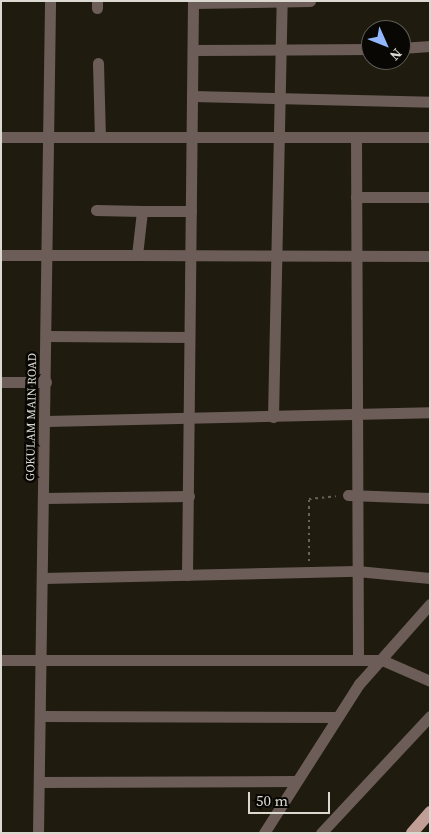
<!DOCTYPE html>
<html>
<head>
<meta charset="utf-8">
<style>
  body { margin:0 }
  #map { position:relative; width:431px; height:834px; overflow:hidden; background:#1f1c0f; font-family:"Source Serif 4",serif }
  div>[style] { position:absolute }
  .path>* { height:2px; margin-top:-1px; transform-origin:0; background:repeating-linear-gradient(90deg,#666459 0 2.5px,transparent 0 6.5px) }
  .minor>* { height:11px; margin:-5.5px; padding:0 5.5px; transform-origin:5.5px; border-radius:5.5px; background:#6d5d59 }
  .major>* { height:12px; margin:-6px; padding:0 6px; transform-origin:6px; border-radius:6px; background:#c19f97 }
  span { translate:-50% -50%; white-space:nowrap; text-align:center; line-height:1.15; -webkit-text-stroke:5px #080703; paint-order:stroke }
  .street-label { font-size:12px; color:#dbd9d1 }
  .frame { position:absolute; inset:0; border:2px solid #dbd9d1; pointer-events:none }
  .north { position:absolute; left:361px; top:20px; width:50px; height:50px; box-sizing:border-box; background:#080703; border:1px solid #5c5b55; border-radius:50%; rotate:134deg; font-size:14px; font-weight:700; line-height:20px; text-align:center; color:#dbd9d1 }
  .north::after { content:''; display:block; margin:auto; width:18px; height:22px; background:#93b7fd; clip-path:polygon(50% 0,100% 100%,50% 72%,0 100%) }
  .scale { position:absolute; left:248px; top:792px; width:82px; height:22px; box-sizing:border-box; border:2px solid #dbd9d1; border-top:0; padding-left:6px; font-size:15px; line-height:18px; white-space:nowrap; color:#dbd9d1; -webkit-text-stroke:4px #080703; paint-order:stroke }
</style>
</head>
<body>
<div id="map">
  <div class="path">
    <div style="left:309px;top:561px;width:62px;rotate:-90deg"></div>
    <div style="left:309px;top:499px;width:27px;rotate:-6deg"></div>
  </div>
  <div class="minor">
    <div style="left:193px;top:3px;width:117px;rotate:-1deg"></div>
    <div style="left:97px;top:8px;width:7px;rotate:-90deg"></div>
    <div style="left:401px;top:48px;width:29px;rotate:-4deg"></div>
    <div style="left:193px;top:50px;width:178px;rotate:-0.3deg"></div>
    <div style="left:98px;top:63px;width:74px;rotate:88.5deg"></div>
    <div style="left:192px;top:96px;width:238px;rotate:1.4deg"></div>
    <div style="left:1px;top:137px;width:429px"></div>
    <div style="left:356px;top:137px;width:523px;rotate:89.78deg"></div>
    <div style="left:356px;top:197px;width:74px"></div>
    <div style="left:142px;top:211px;width:49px"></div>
    <div style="left:1px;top:255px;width:136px"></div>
    <div style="left:137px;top:255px;width:44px;rotate:-83.5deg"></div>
    <div style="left:142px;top:211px;width:46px;rotate:-178.8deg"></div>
    <div style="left:137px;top:255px;width:293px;rotate:0.2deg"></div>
    <div style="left:47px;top:336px;width:142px;rotate:0.4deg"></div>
    <div style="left:1px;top:382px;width:45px"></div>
    <div style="left:273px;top:417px;width:416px;rotate:-88.8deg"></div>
    <div style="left:46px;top:421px;width:384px;rotate:-1.3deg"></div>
    <div style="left:348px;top:495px;width:82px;rotate:2.1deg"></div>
    <div style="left:44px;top:498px;width:145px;rotate:-0.8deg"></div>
    <div style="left:187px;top:575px;width:574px;rotate:-89.4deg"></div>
    <div style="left:43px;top:578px;width:314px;rotate:-1.3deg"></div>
    <div style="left:357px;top:571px;width:73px;rotate:5.5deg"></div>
    <div style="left:1px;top:660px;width:381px"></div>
    <div style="left:382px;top:660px;width:52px;rotate:23.6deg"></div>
    <div style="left:41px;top:716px;width:295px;rotate:0.2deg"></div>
    <div style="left:40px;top:782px;width:256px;rotate:-0.2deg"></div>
    <div style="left:38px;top:833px;width:832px;rotate:-89.17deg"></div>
    <div style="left:264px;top:833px;width:177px;rotate:-57.5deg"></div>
    <div style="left:359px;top:684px;width:107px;rotate:-48.4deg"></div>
    <div style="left:321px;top:833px;width:160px;rotate:-47deg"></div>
  </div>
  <div class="major">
    <div style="left:412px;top:833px;width:28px;rotate:-49deg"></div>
  </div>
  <div class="street-label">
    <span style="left:32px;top:417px;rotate:-89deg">GOKULAM MAIN ROAD</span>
  </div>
  <div class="frame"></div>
  <div class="north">N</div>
  <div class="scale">50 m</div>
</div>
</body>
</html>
